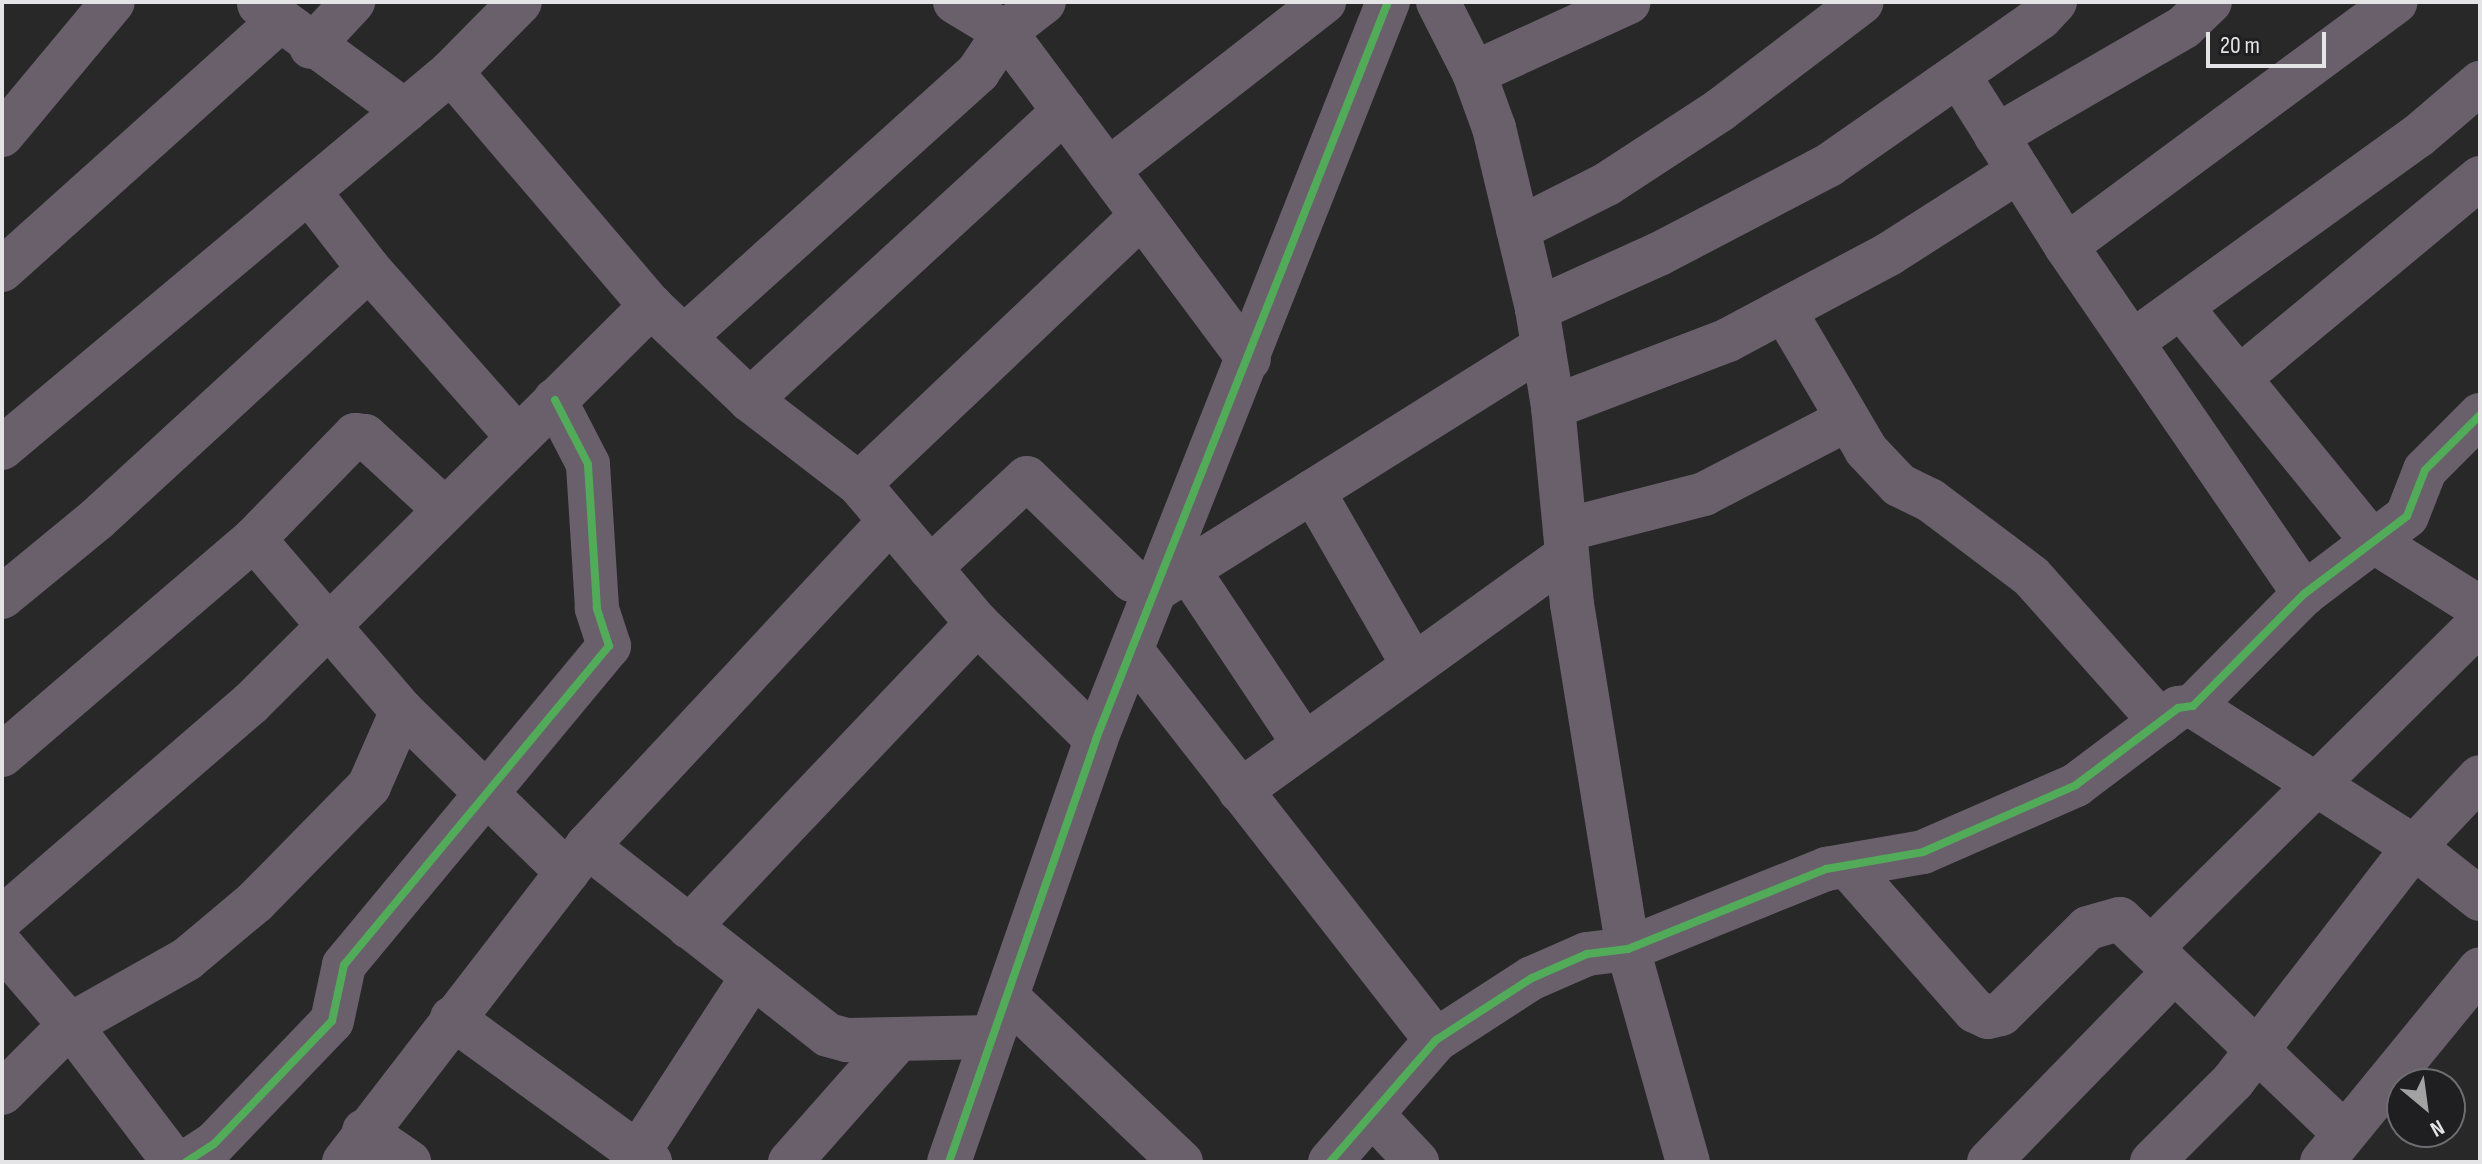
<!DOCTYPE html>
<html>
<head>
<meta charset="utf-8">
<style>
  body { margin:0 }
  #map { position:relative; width:2482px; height:1164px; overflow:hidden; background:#282828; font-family:"Sofia Sans Condensed",sans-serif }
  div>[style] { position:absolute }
  .minor>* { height:44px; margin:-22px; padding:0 22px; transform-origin:22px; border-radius:22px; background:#69606c }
  .cycleway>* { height:8px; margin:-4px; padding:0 4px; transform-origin:4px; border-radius:4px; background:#51ab58 }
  span { translate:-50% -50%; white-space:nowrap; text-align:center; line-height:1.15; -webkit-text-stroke:8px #1f1e20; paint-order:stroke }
  .frame { position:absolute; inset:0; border:4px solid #e4e3e5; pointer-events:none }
  .north { position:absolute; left:2386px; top:1068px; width:80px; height:80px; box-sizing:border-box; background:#1f1e20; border:2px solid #6e6d6f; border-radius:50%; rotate:151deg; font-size:22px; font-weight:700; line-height:32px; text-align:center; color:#e4e3e5 }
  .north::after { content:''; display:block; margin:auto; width:28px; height:36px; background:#a2a2a3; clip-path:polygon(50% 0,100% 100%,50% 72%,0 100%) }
  .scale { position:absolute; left:2206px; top:32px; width:120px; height:36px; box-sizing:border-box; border:4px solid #e4e3e5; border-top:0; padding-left:10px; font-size:24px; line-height:28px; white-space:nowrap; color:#e4e3e5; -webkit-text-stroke:6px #1f1e20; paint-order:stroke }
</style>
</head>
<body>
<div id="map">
  <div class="minor">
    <div style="left:955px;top:2px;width:58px;rotate:31deg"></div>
    <div style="left:1005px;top:32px;width:408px;rotate:53.3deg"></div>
    <div style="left:1438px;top:2px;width:80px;rotate:63.1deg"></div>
    <div style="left:1474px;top:73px;width:59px;rotate:70deg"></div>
    <div style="left:1494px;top:128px;width:186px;rotate:76.6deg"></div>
    <div style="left:1537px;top:309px;width:99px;rotate:80.7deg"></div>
    <div style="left:1553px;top:407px;width:198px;rotate:84.5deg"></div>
    <div style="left:1572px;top:604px;width:350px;rotate:80.8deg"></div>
    <div style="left:1628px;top:949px;width:221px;rotate:74.3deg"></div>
    <div style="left:259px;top:4px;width:181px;rotate:36.2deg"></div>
    <div style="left:311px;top:47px;width:62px;rotate:-47deg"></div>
    <div style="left:451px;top:72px;width:308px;rotate:49.5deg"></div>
    <div style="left:651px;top:306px;width:137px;rotate:43.5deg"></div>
    <div style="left:750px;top:400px;width:138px;rotate:37.6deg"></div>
    <div style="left:859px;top:484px;width:182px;rotate:49.7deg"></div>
    <div style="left:977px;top:623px;width:166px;rotate:44.3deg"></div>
    <div style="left:1474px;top:73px;width:170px;rotate:-24.6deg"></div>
    <div style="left:1959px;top:76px;width:201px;rotate:57.8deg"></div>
    <div style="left:2066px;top:246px;width:422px;rotate:55.6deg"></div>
    <div style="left:2px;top:135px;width:173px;rotate:-50.2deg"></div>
    <div style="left:1996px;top:136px;width:217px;rotate:-30.1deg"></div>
    <div style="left:2184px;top:27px;width:36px;rotate:-44deg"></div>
    <div style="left:1108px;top:170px;width:274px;rotate:-37.9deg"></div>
    <div style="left:310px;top:193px;width:96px;rotate:52.2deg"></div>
    <div style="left:369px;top:269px;width:223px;rotate:48.5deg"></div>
    <div style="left:1518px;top:229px;width:100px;rotate:-26.8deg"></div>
    <div style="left:1607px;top:184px;width:135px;rotate:-33.2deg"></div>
    <div style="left:1720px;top:110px;width:178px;rotate:-37.3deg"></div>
    <div style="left:2066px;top:246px;width:410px;rotate:-36.5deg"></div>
    <div style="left:2px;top:270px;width:373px;rotate:-41.9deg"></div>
    <div style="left:2181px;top:307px;width:299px;rotate:50.8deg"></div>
    <div style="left:2370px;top:539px;width:130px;rotate:32.1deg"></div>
    <div style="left:1537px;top:309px;width:134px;rotate:-24.3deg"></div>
    <div style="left:1659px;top:254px;width:192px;rotate:-27.6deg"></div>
    <div style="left:1829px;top:165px;width:257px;rotate:-34.9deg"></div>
    <div style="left:2040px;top:18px;width:22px;rotate:-47deg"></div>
    <div style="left:1784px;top:310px;width:162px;rotate:59.6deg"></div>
    <div style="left:1866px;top:450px;width:48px;rotate:46.7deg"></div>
    <div style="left:1899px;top:485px;width:34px;rotate:26deg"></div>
    <div style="left:1930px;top:500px;width:126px;rotate:37deg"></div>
    <div style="left:2031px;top:576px;width:195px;rotate:48.3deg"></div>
    <div style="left:684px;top:337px;width:396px;rotate:-42deg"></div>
    <div style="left:978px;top:72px;width:48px;rotate:-56deg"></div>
    <div style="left:1005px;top:32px;width:49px;rotate:-37.6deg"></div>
    <div style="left:2132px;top:342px;width:352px;rotate:-35.8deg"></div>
    <div style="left:2418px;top:136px;width:82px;rotate:-40.5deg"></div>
    <div style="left:2239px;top:378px;width:313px;rotate:-39.7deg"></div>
    <div style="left:750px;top:400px;width:427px;rotate:-42.6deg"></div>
    <div style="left:1553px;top:407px;width:187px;rotate:-20.9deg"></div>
    <div style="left:1728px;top:340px;width:183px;rotate:-28.1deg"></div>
    <div style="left:1889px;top:254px;width:154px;rotate:-32.6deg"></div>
    <div style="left:2px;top:448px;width:586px;rotate:-39.94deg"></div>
    <div style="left:451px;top:72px;width:98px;rotate:-45.4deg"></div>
    <div style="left:859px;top:484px;width:390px;rotate:-43.5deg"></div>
    <div style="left:1313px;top:491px;width:201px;rotate:60.1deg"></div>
    <div style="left:1565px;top:530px;width:144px;rotate:-14.5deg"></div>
    <div style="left:1704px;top:494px;width:162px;rotate:-27.5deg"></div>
    <div style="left:254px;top:539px;width:227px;rotate:49.3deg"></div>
    <div style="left:402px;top:711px;width:231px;rotate:44.3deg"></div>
    <div style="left:930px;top:568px;width:132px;rotate:-42.9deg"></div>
    <div style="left:1027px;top:478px;width:146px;rotate:44.2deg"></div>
    <div style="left:1132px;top:580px;width:27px;rotate:20deg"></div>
    <div style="left:1157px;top:589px;width:456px;rotate:-32.1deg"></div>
    <div style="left:1188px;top:570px;width:209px;rotate:56.3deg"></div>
    <div style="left:2px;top:597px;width:123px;rotate:-39.4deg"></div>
    <div style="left:97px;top:519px;width:369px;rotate:-42.6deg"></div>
    <div style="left:1132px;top:651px;width:494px;rotate:52deg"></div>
    <div style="left:2193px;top:706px;width:262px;rotate:32.5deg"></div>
    <div style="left:2414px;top:847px;width:84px;rotate:38.2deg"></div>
    <div style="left:2px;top:755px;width:332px;rotate:-40.6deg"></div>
    <div style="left:254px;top:539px;width:145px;rotate:-45.8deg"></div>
    <div style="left:355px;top:435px;width:10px;rotate:6deg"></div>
    <div style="left:365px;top:436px;width:108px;rotate:42.7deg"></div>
    <div style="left:1240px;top:791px;width:403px;rotate:-35.8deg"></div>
    <div style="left:587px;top:846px;width:306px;rotate:38.1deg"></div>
    <div style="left:828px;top:1035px;width:20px;rotate:15deg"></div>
    <div style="left:847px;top:1040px;width:145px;rotate:-1.2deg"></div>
    <div style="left:1847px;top:866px;width:193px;rotate:48.6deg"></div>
    <div style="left:1975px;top:1011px;width:14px;rotate:25deg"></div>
    <div style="left:1988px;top:1017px;width:13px;rotate:-13deg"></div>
    <div style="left:2001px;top:1014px;width:122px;rotate:-44.7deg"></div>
    <div style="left:2088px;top:928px;width:33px;rotate:-16deg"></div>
    <div style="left:2120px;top:919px;width:308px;rotate:43.7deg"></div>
    <div style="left:2px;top:918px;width:329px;rotate:-40.8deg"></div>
    <div style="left:251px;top:703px;width:564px;rotate:-44.78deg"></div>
    <div style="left:689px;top:927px;width:419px;rotate:-46.5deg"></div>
    <div style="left:2px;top:946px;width:104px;rotate:49.3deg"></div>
    <div style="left:70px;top:1025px;width:172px;rotate:52.8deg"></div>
    <div style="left:2152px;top:947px;width:462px;rotate:-44.7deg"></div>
    <div style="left:1007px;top:997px;width:240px;rotate:43.5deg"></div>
    <div style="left:452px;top:1018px;width:245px;rotate:36deg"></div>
    <div style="left:2px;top:1093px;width:96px;rotate:-45deg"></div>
    <div style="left:70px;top:1025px;width:134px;rotate:-29.4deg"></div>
    <div style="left:187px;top:959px;width:89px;rotate:-40deg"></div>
    <div style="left:255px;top:902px;width:163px;rotate:-45.5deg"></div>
    <div style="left:369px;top:786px;width:82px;rotate:-66.3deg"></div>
    <div style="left:1372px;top:1114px;width:66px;rotate:46.8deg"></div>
    <div style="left:364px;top:1131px;width:55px;rotate:34.6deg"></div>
    <div style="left:186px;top:1162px;width:33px;rotate:-33deg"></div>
    <div style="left:214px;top:1144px;width:170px;rotate:-46.2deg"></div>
    <div style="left:332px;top:1021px;width:57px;rotate:-77.9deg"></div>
    <div style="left:344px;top:965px;width:415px;rotate:-50.3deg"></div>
    <div style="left:609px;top:646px;width:40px;rotate:-108deg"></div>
    <div style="left:597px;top:608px;width:144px;rotate:-93.6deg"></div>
    <div style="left:588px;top:464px;width:72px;rotate:-117.3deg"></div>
    <div style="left:344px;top:1162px;width:399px;rotate:-52.4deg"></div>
    <div style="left:587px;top:846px;width:444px;rotate:-47deg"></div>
    <div style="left:632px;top:1162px;width:221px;rotate:-57deg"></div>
    <div style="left:790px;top:1162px;width:164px;rotate:-48.5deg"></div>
    <div style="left:949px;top:1162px;width:448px;rotate:-70.8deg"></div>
    <div style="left:1096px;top:739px;width:793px;rotate:-68.39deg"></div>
    <div style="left:1330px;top:1162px;width:162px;rotate:-49deg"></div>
    <div style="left:1436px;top:1040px;width:114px;rotate:-32.9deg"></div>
    <div style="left:1532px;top:978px;width:60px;rotate:-23.6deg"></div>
    <div style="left:1587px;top:954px;width:41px;rotate:-7deg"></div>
    <div style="left:1628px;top:949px;width:214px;rotate:-22deg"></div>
    <div style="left:1826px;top:869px;width:98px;rotate:-9.9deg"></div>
    <div style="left:1923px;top:852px;width:167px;rotate:-23.6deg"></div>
    <div style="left:2076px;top:785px;width:128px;rotate:-37deg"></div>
    <div style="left:2178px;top:708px;width:15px;rotate:-8deg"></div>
    <div style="left:2193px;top:706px;width:158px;rotate:-45.3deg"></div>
    <div style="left:2304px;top:594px;width:129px;rotate:-37.1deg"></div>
    <div style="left:2407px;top:516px;width:49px;rotate:-68.6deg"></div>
    <div style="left:2425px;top:470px;width:78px;rotate:-45deg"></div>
    <div style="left:1989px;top:1162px;width:265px;rotate:-45.8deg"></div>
    <div style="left:2152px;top:1162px;width:115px;rotate:-45deg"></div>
    <div style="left:2233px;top:1081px;width:296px;rotate:-52.3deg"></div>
    <div style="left:2414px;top:847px;width:96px;rotate:-46.7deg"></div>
    <div style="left:2322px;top:1162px;width:249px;rotate:-50.7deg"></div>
  </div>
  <div class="cycleway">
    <div style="left:186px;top:1162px;width:33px;rotate:-33deg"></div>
    <div style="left:214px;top:1144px;width:170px;rotate:-46.2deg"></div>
    <div style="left:332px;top:1021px;width:57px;rotate:-77.9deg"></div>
    <div style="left:344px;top:965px;width:415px;rotate:-50.3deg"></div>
    <div style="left:609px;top:646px;width:40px;rotate:-108deg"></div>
    <div style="left:597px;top:608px;width:144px;rotate:-93.6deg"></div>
    <div style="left:588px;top:464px;width:72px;rotate:-117.3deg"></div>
    <div style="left:949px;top:1162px;width:448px;rotate:-70.8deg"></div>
    <div style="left:1096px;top:739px;width:793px;rotate:-68.39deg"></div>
    <div style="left:1330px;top:1162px;width:162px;rotate:-49deg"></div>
    <div style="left:1436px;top:1040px;width:114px;rotate:-32.9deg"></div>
    <div style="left:1532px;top:978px;width:60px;rotate:-23.6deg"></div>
    <div style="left:1587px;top:954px;width:41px;rotate:-7deg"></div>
    <div style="left:1628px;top:949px;width:214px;rotate:-22deg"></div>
    <div style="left:1826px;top:869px;width:98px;rotate:-9.9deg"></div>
    <div style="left:1923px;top:852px;width:167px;rotate:-23.6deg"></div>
    <div style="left:2076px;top:785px;width:128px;rotate:-37deg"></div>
    <div style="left:2178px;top:708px;width:15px;rotate:-8deg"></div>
    <div style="left:2193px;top:706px;width:158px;rotate:-45.3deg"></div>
    <div style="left:2304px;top:594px;width:129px;rotate:-37.1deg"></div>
    <div style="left:2407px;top:516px;width:49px;rotate:-68.6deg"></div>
    <div style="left:2425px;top:470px;width:78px;rotate:-45deg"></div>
  </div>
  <div class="frame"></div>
  <div class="north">N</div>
  <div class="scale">20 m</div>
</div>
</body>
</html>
